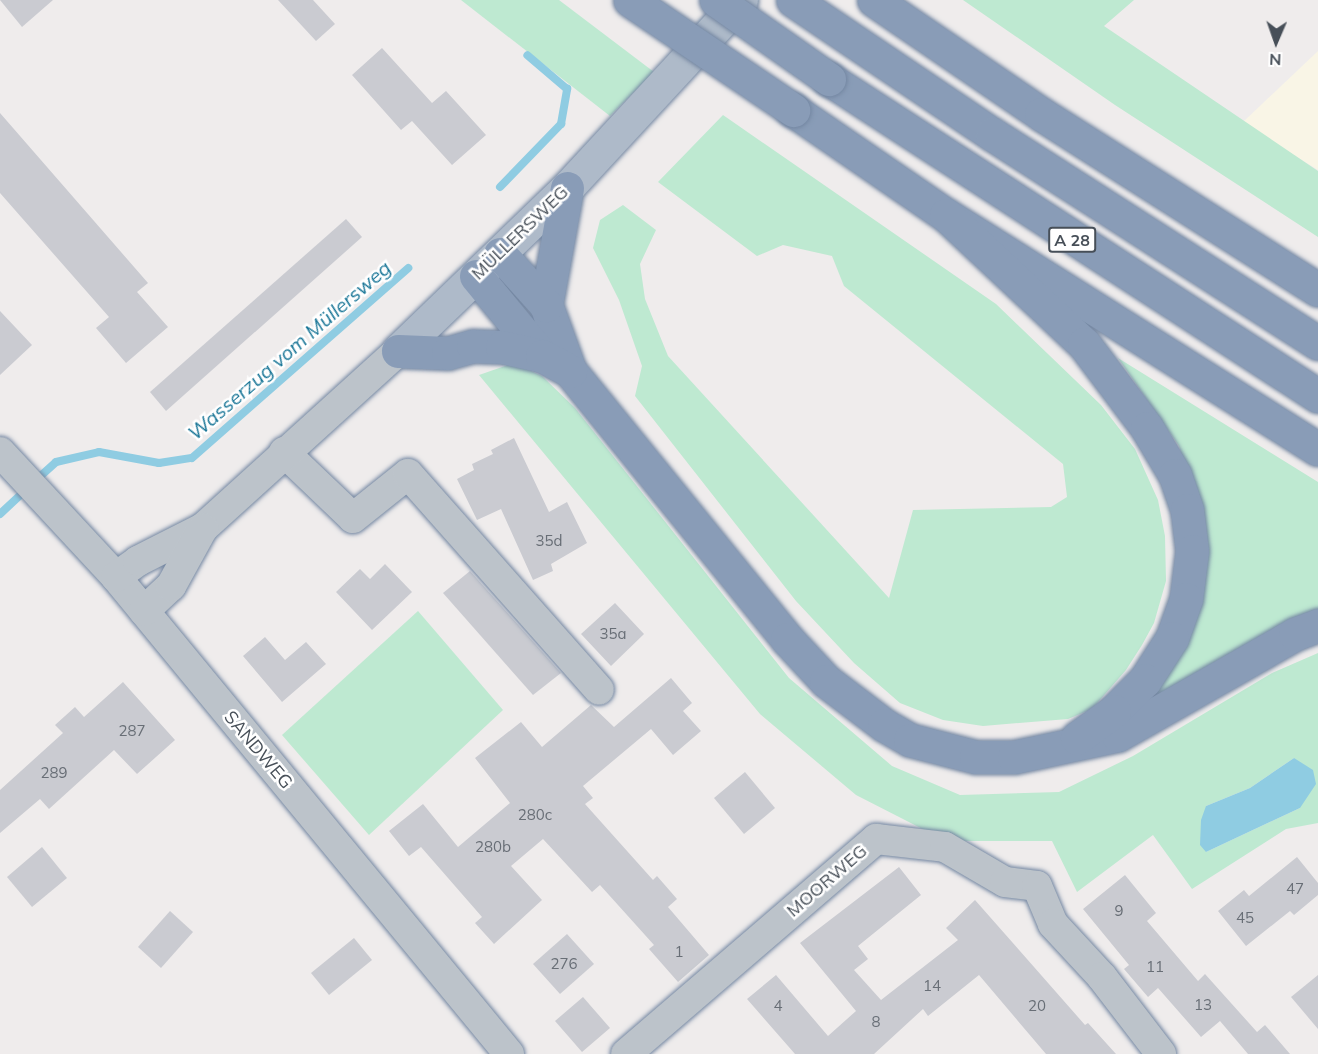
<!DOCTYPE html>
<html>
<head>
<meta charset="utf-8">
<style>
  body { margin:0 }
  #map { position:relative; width:1318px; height:1054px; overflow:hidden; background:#efecec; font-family:Mulish,sans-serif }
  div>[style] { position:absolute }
  .commercial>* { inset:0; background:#f9f5e6 }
  .green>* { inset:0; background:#bee9d1 }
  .water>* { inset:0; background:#8fcce2 }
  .stream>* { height:8px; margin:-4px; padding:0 4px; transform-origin:4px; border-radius:4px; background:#8fcce2 }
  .building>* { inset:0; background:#cacbd1 }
  .roads { filter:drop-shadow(0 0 2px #7487a2) drop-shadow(0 0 2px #7487a2) }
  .minor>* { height:30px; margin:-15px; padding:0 15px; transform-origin:15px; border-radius:15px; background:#bcc3ca }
  .major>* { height:33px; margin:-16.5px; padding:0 16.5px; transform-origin:16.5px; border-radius:16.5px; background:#aebac9 }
  .highway>* { height:33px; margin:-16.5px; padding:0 16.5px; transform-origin:16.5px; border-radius:16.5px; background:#899cb7 }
  .bridges { filter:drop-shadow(0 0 2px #7487a2) drop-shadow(0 0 2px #7487a2) }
  .highway-bridge>* { height:33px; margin:-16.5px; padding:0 16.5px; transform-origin:16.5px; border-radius:16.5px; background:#899cb7 }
  span { translate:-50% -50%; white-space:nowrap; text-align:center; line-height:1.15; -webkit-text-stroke:5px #fff; paint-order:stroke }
  .number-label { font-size:15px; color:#686e76 }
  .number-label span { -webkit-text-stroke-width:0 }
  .shield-label span { padding:2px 4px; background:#fff; border:2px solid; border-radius:4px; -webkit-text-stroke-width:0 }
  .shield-label { font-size:16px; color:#474f58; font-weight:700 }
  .street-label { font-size:18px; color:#474f58 }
  .water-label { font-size:20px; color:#1a7697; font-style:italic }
  .north { position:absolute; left:1246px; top:12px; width:60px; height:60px; -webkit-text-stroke:4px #fff; paint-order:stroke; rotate:182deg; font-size:16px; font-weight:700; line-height:24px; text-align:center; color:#474f58 }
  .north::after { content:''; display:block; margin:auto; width:21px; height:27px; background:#474f58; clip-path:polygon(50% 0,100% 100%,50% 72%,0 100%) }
</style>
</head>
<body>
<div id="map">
  <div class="commercial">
    <div style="clip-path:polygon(1318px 51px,1318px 170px,1242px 123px)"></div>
  </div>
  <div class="green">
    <div style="clip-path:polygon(461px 0,559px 0,654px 72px,610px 116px)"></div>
    <div style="clip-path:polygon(963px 0,1134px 0,1104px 26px,1318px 171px,1318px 237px,1115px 105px)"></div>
    <div style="clip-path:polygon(723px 115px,996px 304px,1101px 405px,1135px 449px,1158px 500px,1165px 536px,1166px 581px,1154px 623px,1142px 645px,1126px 670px,1092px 709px,1068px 719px,983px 726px,943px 720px,900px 703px,854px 663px,796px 601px,635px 396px,642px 366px,619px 300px,593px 248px,600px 220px,623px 205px,656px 230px,640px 264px,645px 299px,668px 356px,889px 598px,913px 510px,1051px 507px,1067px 497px,1063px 464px,844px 286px,832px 256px,783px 245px,757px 256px,658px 182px)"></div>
    <div style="clip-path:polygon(1118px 358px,1318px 482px,1318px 618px,1130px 716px,1204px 540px,1179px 446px)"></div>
    <div style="clip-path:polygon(evenodd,514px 363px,542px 376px,575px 408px,789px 678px,892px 766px,960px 795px,1059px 792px,1133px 756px,1272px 673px,1318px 653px,1318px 823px,1286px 829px,1192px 889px,1153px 835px,1077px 892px,1052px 841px,946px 841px,856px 795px,760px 714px,479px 375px,514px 363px,1294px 758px,1300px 808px,1206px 852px,1206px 806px,1250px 788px,1294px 758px)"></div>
    <div style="clip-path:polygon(418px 611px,503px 710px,369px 835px,282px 735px)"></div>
  </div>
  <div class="water">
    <div style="clip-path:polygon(1294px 758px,1313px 770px,1316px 784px,1300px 808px,1206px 852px,1200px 845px,1201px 820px,1206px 806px,1250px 788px)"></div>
  </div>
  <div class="stream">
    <div style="left:500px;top:187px;width:88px;rotate:-45.9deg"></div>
    <div style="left:561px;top:124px;width:36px;rotate:-80deg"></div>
    <div style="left:567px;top:89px;width:52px;rotate:-139.6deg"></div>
    <div style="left:35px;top:481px;width:28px;rotate:-42deg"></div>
    <div style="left:56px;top:462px;width:44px;rotate:-13.1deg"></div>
    <div style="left:99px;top:452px;width:61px;rotate:10.4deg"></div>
    <div style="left:159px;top:463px;width:33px;rotate:-9deg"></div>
    <div style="left:192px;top:458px;width:288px;rotate:-41.3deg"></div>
    <div style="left:0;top:514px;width:35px;rotate:-43deg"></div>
  </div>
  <div class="building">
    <div style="clip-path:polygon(0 0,53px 0,22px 27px)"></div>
    <div style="clip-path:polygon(278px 0,313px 0,335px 24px,316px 41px)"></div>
    <div style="clip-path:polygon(382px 48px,432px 103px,446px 91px,486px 135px,452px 165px,412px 121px,401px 130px,352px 75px)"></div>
    <div style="clip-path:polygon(0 113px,148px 283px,137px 292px,168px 327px,126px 363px,96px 328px,109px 317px,0 193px)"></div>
    <div style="clip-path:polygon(346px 219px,362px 237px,166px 411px,150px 392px)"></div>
    <div style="clip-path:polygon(0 311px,32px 345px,0 375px)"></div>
    <div style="clip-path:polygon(514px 438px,549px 512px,567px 502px,587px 543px,551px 564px,553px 571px,533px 580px,501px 509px,477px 520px,457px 479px,474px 470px,472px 464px,493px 454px,491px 450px)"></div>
    <div style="clip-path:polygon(385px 564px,412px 592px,372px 630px,336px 592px,360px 569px,370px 579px)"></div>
    <div style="clip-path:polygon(470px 571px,561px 673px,533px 695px,443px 593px)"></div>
    <div style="clip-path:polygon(615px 603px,644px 634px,611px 666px,581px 634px)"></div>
    <div style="clip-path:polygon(265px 637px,285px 660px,306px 642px,326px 664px,282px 702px,243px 656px)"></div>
    <div style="clip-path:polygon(671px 678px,692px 703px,683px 711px,701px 731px,673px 755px,651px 729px,583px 786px,593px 798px,585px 804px,653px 880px,657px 876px,677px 899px,668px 907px,709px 955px,678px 982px,649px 949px,654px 945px,600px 885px,592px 892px,543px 839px,511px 866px,542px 900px,494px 944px,475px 923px,482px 917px,421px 847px,409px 856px,389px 831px,423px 804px,458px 847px,510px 803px,475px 758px,521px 722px,542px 747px,591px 705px,614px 727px)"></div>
    <div style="clip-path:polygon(123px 682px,175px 740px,137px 774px,114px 750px,49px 809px,40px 799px,0 833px,0 790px,63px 733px,55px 725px,75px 707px,84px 717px)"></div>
    <div style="clip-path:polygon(745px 772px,775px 808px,744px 834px,714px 798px)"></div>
    <div style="clip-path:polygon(42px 847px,67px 878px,32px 907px,7px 877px)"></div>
    <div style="clip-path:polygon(1297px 857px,1318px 883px,1318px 895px,1294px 915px,1290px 911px,1246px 946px,1218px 911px,1244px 890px,1249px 896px)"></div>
    <div style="clip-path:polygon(899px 867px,921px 895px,858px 946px,868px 959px,854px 970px,881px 1000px,958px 940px,946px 928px,975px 900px,1085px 1025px,1088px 1023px,1116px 1054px,1046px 1054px,979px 975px,928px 1016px,923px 1009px,874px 1054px,795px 1054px,747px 999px,776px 975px,828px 1036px,856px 1011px,800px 943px)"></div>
    <div style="clip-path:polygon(1125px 875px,1156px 913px,1147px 921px,1198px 981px,1205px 974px,1257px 1032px,1265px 1025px,1290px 1054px,1248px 1054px,1220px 1021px,1201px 1037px,1158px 988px,1148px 997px,1124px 969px,1129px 965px,1083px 909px)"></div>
    <div style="clip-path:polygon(170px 911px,193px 932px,161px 968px,138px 947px)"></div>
    <div style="clip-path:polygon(567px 934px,594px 964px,560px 994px,533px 964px)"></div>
    <div style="clip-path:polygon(354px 938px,372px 960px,329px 995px,311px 973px)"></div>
    <div style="clip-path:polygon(1318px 975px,1318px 1029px,1291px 997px)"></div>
    <div style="clip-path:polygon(583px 997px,610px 1028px,582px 1052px,555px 1021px)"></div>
  </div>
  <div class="roads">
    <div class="minor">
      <div style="left:0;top:452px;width:171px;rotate:47.1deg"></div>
      <div style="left:116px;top:577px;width:618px;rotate:50.51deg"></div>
      <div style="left:284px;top:452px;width:95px;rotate:43.7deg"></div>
      <div style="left:353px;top:518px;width:70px;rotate:-38.7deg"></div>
      <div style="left:408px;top:474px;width:288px;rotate:48.5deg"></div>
      <div style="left:116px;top:577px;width:27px;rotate:-36deg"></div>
      <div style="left:138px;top:561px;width:73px;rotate:-26.9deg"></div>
      <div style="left:203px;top:528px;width:263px;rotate:-42.2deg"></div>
      <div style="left:144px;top:611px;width:37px;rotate:-43deg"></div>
      <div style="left:171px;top:586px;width:66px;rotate:-61.1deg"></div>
      <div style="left:626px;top:1054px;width:330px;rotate:-40.7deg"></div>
      <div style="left:876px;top:839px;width:69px;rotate:6.6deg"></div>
      <div style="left:945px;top:847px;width:69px;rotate:30.3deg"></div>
      <div style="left:1005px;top:882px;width:32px;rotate:7deg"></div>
      <div style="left:1037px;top:886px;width:41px;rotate:67.2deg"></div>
      <div style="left:1053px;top:924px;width:72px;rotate:47.2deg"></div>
      <div style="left:1102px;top:977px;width:97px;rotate:52.5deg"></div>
    </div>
    <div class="major">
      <div style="left:398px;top:351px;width:235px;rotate:-44deg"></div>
      <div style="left:567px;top:188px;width:256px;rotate:-47.2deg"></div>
    </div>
    <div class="highway">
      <div style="left:793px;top:0;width:240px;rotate:34deg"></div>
      <div style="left:992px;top:134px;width:387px;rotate:32.7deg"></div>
      <div style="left:874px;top:0;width:202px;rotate:34.3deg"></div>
      <div style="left:1041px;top:114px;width:328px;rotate:32.4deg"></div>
      <div style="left:829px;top:79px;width:583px;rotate:32.95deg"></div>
      <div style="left:793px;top:110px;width:186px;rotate:34.5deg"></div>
      <div style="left:946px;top:215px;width:439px;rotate:32.2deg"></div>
      <div style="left:567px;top:188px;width:119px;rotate:100.2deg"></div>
      <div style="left:546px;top:305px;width:70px;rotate:70deg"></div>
      <div style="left:570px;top:371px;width:345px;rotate:51deg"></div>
      <div style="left:787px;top:639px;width:57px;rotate:47.1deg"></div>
      <div style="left:826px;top:681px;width:73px;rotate:37.2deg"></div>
      <div style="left:884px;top:725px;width:30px;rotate:30deg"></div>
      <div style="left:910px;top:740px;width:68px;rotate:14.4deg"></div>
      <div style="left:976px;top:757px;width:38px"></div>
      <div style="left:1014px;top:757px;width:106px;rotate:-11.9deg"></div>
      <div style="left:1118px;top:735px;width:204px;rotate:-29.7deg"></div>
      <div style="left:1295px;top:634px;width:25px;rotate:-21deg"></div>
      <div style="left:946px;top:215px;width:189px;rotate:43.1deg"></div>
      <div style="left:1084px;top:344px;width:105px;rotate:53.1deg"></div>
      <div style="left:1147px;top:428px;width:55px;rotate:59.2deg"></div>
      <div style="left:1175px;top:475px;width:37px;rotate:71deg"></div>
      <div style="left:1187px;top:510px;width:41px;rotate:83deg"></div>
      <div style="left:1192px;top:551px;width:48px;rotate:97.1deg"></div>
      <div style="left:1186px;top:599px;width:41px;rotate:109.7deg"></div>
      <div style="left:1172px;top:638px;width:50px;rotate:122.7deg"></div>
      <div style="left:1145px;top:680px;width:44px;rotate:135deg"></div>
      <div style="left:1114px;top:711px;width:46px;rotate:143.9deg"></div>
      <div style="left:500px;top:254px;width:69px;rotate:48deg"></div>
      <div style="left:476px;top:276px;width:104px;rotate:50.5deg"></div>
      <div style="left:398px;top:351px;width:50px;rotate:2.3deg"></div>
      <div style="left:448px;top:353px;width:26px;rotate:-16deg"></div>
      <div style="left:473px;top:346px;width:29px;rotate:2deg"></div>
      <div style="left:502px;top:347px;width:41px;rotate:12.7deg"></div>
      <div style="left:542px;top:356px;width:32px;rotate:28deg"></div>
    </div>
  </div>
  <div class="bridges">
    <div class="highway-bridge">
      <div style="left:630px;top:0;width:197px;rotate:34deg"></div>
      <div style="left:716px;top:0;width:138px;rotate:35deg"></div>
    </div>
  </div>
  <div class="number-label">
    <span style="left:549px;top:541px">35d</span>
    <span style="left:613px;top:634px">35a</span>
    <span style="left:132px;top:731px">287</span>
    <span style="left:54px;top:773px">289</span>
    <span style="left:535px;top:815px">280c</span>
    <span style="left:493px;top:847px">280b</span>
    <span style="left:1295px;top:889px">47</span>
    <span style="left:1119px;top:911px">9</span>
    <span style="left:1245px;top:918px">45</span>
    <span style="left:679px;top:952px">1</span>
    <span style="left:564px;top:964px">276</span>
    <span style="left:1155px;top:967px">11</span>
    <span style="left:932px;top:986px">14</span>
    <span style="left:1203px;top:1005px">13</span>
    <span style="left:778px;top:1006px">4</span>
    <span style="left:1037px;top:1006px">20</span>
    <span style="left:876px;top:1022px">8</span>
  </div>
  <div class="shield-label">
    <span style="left:1072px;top:240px">A 28</span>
  </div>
  <div class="street-label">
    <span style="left:520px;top:233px;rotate:-44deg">MÜLLERSWEG</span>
    <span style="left:258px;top:750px;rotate:50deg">SANDWEG</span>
    <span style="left:827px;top:881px;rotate:-41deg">MOORWEG</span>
  </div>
  <div class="water-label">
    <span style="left:289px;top:350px;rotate:-41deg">Wasserzug vom Müllersweg</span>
  </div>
  <div class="north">N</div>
</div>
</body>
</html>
